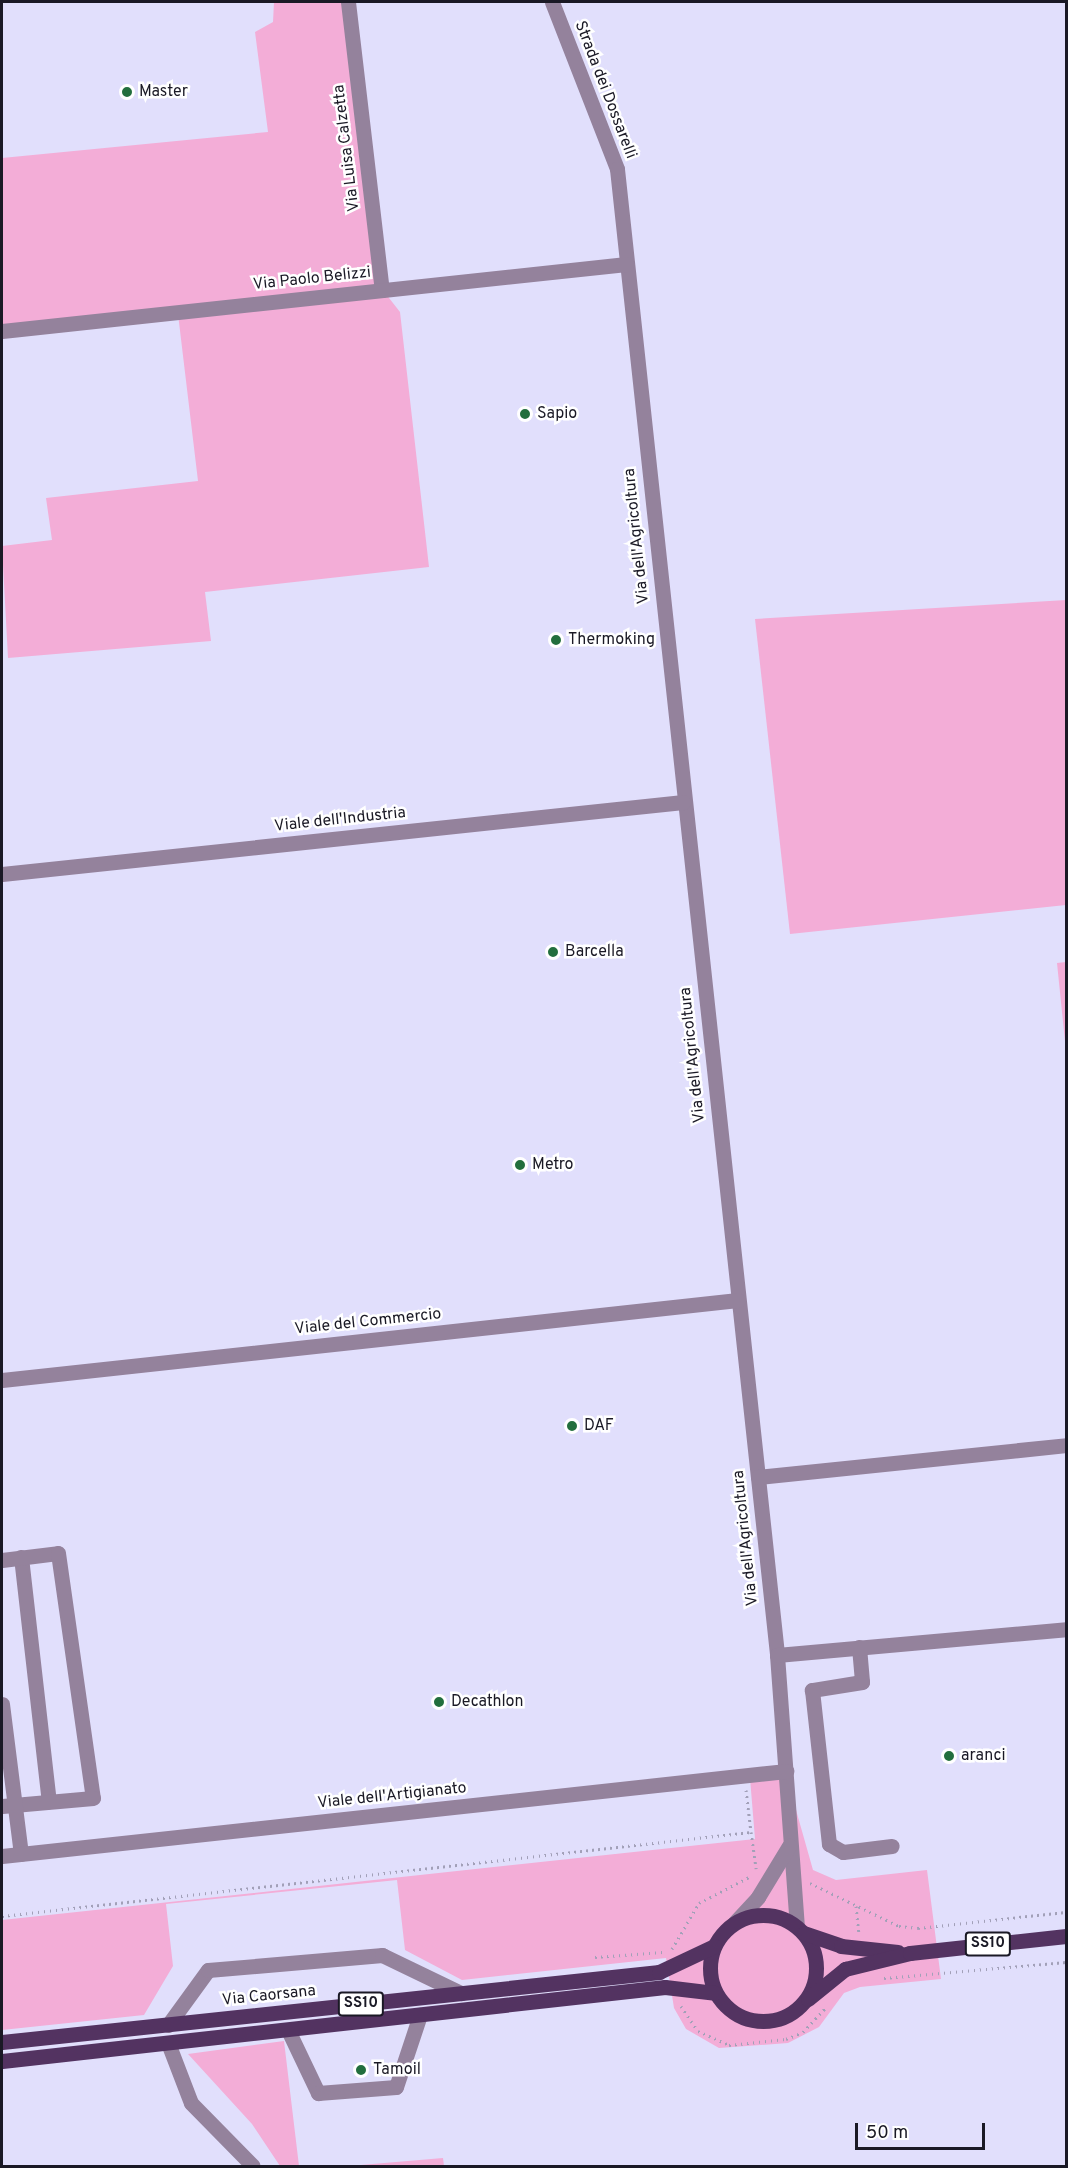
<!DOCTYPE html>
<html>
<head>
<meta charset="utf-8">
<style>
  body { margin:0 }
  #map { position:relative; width:1068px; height:2168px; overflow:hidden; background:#e1dffc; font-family:Overpass,sans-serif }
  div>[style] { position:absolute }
  .green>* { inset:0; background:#f3add7 }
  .path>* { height:3px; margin-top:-1.5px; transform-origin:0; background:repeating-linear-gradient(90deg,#a2a0b8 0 1.5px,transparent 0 6px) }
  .minor>* { height:15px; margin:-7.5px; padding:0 7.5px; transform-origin:7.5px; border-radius:7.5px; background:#94829c }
  .major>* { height:15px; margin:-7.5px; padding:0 7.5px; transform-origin:7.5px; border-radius:7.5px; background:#533361 }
  .major>.ring { margin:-7.5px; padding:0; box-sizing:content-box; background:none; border:15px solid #533361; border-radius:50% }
  .dots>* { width:16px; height:16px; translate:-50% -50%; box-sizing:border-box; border:3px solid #fff; border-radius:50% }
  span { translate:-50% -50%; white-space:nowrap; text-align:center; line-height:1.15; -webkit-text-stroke:5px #fff; paint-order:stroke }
  .shield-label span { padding:2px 4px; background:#fff; border:2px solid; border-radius:4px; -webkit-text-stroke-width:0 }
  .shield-label { font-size:15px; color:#1a1925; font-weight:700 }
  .street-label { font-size:16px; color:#1a1925 }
  .poi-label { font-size:16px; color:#1a1925 }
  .left { translate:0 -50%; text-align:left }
  .frame { position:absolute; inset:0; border:3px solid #1a1925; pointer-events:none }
  .scale { position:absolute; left:855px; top:2123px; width:130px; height:27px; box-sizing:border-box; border:3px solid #1a1925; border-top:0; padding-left:8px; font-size:18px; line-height:21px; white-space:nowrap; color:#1a1925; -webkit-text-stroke:4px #fff; paint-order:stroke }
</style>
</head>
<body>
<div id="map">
  <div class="green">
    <div style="clip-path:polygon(274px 2px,348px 2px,382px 289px,400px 312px,429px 567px,205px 592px,211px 641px,8px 658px,2px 546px,52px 540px,46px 498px,198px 481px,178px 314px,2px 331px,2px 158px,268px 132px,255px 32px,273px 22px)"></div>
    <div style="clip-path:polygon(1066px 600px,1066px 905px,790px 934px,755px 619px)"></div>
    <div style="clip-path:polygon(1066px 962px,1066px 1051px,1057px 963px)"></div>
    <div style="clip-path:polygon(785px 1771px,813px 1870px,836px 1880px,927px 1870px,941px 1979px,860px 1987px,844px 1993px,819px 2027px,788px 2043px,719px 2048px,686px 2029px,674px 2008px,666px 1958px,462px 1980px,405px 1950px,397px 1880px,166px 1904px,173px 1966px,144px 2015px,2px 2030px,2px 1920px,755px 1839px,750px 1778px)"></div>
    <div style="clip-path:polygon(284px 2041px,299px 2166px,280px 2166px,252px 2124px,188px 2054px)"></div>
    <div style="clip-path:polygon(443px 2158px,444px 2166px,349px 2166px)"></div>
  </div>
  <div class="path">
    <div style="left:746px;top:1790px;width:42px;rotate:83.2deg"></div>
    <div style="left:810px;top:1883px;width:99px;rotate:25.8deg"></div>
    <div style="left:899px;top:1926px;width:19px;rotate:6deg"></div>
    <div style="left:918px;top:1928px;width:149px;rotate:-6.2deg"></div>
    <div style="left:856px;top:1906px;width:27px;rotate:84deg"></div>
    <div style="left:2px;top:1916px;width:754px;rotate:-6.4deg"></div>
    <div style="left:751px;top:1832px;width:37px;rotate:82deg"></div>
    <div style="left:672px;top:1949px;width:53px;rotate:-59.6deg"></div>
    <div style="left:699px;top:1903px;width:59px;rotate:-27.4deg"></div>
    <div style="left:595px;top:1957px;width:68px;rotate:-4.2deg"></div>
    <div style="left:884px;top:1978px;width:183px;rotate:-5deg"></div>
    <div style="left:681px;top:2006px;width:30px;rotate:56deg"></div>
    <div style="left:698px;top:2031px;width:34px;rotate:24deg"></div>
    <div style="left:729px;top:2045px;width:57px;rotate:-6deg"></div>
    <div style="left:786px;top:2039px;width:18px;rotate:-22deg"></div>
    <div style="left:803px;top:2032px;width:33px;rotate:-47deg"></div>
  </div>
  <div class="minor">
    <div style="left:348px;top:2px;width:290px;rotate:83.3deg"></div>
    <div style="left:552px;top:2px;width:179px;rotate:68.7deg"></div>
    <div style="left:617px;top:169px;width:1495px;rotate:83.85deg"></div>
    <div style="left:777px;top:1655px;width:272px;rotate:85.8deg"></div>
    <div style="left:2px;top:331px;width:628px;rotate:-6.13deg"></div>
    <div style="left:2px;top:874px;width:685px;rotate:-6.04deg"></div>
    <div style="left:2px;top:1380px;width:740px;rotate:-6.2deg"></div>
    <div style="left:758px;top:1477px;width:310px;rotate:-5.9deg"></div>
    <div style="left:21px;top:1557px;width:246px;rotate:83.5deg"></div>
    <div style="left:2px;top:1560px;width:56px;rotate:-7.1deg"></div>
    <div style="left:58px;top:1553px;width:247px;rotate:81.9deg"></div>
    <div style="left:93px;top:1798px;width:91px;rotate:175deg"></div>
    <div style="left:859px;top:1647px;width:35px;rotate:85deg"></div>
    <div style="left:862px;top:1682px;width:51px;rotate:170.9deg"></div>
    <div style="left:812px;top:1690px;width:155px;rotate:83.7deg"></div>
    <div style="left:829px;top:1844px;width:16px;rotate:30deg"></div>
    <div style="left:843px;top:1852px;width:49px;rotate:-7deg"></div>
    <div style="left:777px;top:1655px;width:290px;rotate:-5.1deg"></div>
    <div style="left:2px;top:1704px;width:151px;rotate:82.8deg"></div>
    <div style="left:2px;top:1856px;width:789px;rotate:-6.19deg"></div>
    <div style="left:735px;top:1922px;width:34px;rotate:-47deg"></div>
    <div style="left:758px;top:1897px;width:60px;rotate:-58.7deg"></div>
    <div style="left:168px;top:2025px;width:68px;rotate:-54deg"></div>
    <div style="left:208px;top:1970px;width:175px;rotate:-4.9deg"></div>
    <div style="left:382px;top:1955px;width:88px;rotate:25.7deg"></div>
    <div style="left:288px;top:2030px;width:70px;rotate:64.5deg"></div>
    <div style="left:318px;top:2093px;width:78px;rotate:-4.4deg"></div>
    <div style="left:396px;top:2087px;width:76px;rotate:-71.6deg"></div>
    <div style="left:168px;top:2043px;width:64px;rotate:69deg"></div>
    <div style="left:191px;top:2103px;width:88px;rotate:45.5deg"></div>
  </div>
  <div class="major">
    <div class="ring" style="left:710px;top:1915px;width:91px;height:91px"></div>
    <div style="left:804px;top:1933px;width:39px;rotate:19deg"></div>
    <div style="left:841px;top:1946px;width:57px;rotate:6deg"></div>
    <div style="left:808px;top:1999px;width:48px;rotate:-39deg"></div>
    <div style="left:845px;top:1969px;width:67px;rotate:-13.8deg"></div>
    <div style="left:910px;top:1953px;width:157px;rotate:-6.2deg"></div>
    <div style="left:2px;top:2042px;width:661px;rotate:-6.08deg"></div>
    <div style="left:659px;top:1972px;width:61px;rotate:-25.3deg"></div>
    <div style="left:2px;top:2061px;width:667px;rotate:-6.37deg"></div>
    <div style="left:665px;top:1987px;width:50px;rotate:6.8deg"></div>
  </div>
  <div class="dots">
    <div style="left:127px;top:92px;background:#226e3d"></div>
    <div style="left:525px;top:414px;background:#226e3d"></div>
    <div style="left:556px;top:640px;background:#226e3d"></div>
    <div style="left:553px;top:952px;background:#226e3d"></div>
    <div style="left:520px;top:1165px;background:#226e3d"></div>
    <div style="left:572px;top:1426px;background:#226e3d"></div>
    <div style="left:439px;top:1702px;background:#226e3d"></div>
    <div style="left:949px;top:1756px;background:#226e3d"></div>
    <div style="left:361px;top:2070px;background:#226e3d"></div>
  </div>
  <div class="shield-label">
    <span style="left:988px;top:1944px">SS10</span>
    <span style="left:361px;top:2004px">SS10</span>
  </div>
  <div class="street-label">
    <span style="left:605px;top:90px;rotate:69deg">Strada dei Dossarelli</span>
    <span style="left:347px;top:148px;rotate:-97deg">Via Luisa Calzetta</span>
    <span style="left:312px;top:279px;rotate:-6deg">Via Paolo Belizzi</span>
    <span style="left:637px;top:536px;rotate:-96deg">Via dell'Agricoltura</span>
    <span style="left:340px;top:820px;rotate:-6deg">Viale dell'Industria</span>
    <span style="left:693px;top:1055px;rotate:-96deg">Via dell'Agricoltura</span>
    <span style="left:368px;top:1322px;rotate:-6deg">Viale del Commercio</span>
    <span style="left:746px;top:1538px;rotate:-96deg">Via dell'Agricoltura</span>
    <span style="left:392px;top:1796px;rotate:-6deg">Viale dell'Artigianato</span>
    <span style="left:269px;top:1996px;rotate:-6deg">Via Caorsana</span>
  </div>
  <div class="poi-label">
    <span class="left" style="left:139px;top:92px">Master</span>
    <span class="left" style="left:537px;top:414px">Sapio</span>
    <span class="left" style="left:568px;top:640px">Thermoking</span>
    <span class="left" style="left:565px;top:952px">Barcella</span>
    <span class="left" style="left:532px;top:1165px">Metro</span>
    <span class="left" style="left:584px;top:1426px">DAF</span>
    <span class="left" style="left:451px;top:1702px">Decathlon</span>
    <span class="left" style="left:961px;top:1756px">aranci</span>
    <span class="left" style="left:373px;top:2070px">Tamoil</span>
  </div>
  <div class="frame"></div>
  <div class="scale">50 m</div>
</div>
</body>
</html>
